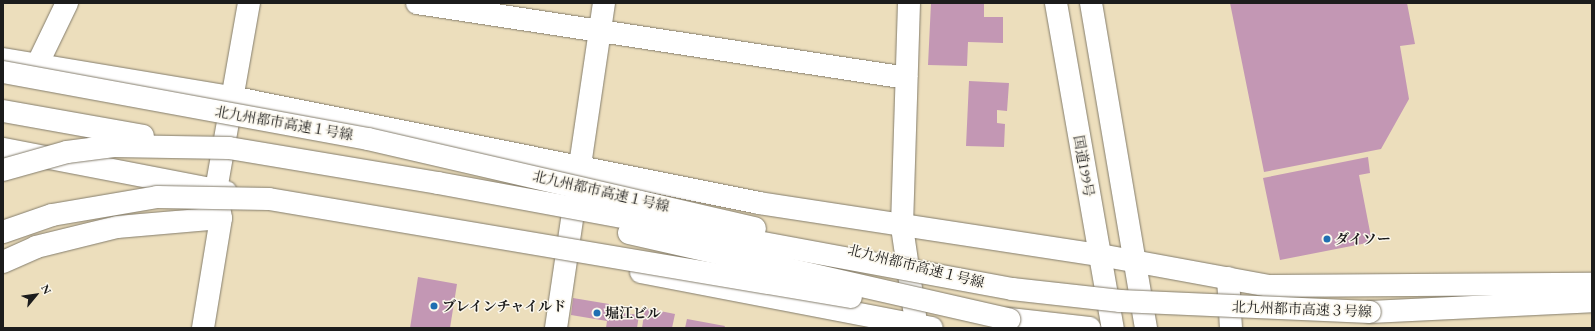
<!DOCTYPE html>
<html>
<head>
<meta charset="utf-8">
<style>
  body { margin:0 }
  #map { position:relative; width:1595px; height:331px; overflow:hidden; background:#ecdebc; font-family:"EB Garamond","Noto Serif JP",serif }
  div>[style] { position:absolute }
  .building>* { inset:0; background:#c397b4 }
  .roads { filter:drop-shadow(0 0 1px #847d6c) drop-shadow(0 0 1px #847d6c) }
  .minor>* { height:22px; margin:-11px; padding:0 11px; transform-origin:11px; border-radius:11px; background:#fff }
  .highway>* { height:22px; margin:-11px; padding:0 11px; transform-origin:11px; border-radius:11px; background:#fff }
  .bridges { filter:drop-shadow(0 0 1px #847d6c) drop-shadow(0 0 1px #847d6c) }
  .highway-bridge>* { height:22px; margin:-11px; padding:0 11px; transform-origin:11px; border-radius:11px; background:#fff }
  .dots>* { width:11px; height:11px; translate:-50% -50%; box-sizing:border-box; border:2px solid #fbf7ec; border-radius:50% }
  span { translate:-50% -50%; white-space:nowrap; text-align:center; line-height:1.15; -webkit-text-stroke:3px #fbf7ec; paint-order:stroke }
  .street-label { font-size:14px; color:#1c1c1c }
  .poi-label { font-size:14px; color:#1c1c1c; font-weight:700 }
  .left { translate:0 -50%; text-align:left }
  .frame { position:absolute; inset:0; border:4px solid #1c1c1c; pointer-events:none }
  .north { position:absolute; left:16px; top:275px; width:40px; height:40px; -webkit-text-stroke:3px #fbf7ec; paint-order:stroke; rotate:61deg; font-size:11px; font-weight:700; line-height:16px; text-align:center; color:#1c1c1c }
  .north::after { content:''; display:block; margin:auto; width:14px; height:18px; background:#1c1c1c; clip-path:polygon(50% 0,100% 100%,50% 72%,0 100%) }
</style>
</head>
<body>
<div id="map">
  <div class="building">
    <div style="clip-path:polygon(931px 3px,984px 3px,984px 17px,1003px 17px,1003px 43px,968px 42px,967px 66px,928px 65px)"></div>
    <div style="clip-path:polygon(1230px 3px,1407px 3px,1415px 44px,1400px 46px,1409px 99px,1381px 149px,1264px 172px)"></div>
    <div style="clip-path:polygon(969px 81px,1009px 83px,1007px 111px,997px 110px,997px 123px,1005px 124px,1004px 147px,966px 146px)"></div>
    <div style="clip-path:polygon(1368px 157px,1370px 173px,1359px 175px,1372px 242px,1280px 260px,1263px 178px)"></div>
    <div style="clip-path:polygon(418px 277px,457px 284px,450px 328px,410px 328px)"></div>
    <div style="clip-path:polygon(573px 298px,609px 304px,609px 311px,639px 315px,637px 328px,606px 328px,607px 321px,571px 315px)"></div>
    <div style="clip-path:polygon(645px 308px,675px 314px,672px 328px,642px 328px)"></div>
    <div style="clip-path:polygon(687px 319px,725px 326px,724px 328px,685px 328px)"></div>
  </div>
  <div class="roads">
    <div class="minor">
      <div style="left:417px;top:3px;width:495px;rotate:8.7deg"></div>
      <div style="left:909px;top:3px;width:224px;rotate:91.8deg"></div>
      <div style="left:902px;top:227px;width:89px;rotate:81.6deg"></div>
      <div style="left:3px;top:59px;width:231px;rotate:9.5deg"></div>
      <div style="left:231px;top:97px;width:539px;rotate:11.35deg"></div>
      <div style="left:759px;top:203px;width:345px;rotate:8.7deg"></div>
      <div style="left:1100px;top:255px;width:172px;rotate:10.4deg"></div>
      <div style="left:1269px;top:286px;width:323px;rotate:-0.4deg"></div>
      <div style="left:37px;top:65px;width:69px;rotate:-64.2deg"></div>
      <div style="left:3px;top:149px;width:227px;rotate:10.9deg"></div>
      <div style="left:3px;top:262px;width:36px;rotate:-24deg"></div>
      <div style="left:36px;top:247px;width:83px;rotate:-13.9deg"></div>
      <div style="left:117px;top:227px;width:104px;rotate:-4.9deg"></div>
      <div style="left:641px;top:272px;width:296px;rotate:10.9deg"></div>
      <div style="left:1228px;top:278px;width:50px;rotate:86.6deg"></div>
      <div style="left:203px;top:328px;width:111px;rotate:-80.7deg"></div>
      <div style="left:221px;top:218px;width:28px;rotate:-100deg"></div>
      <div style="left:216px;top:190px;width:190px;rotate:-80deg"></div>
      <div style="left:556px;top:328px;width:329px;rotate:-81.6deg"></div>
    </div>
    <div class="highway">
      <div style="left:1056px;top:3px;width:330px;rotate:80.1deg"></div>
      <div style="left:1091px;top:3px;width:330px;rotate:80.4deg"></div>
      <div style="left:1370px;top:312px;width:222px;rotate:-2.8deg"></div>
      <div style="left:1009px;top:319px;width:81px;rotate:6.4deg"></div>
    </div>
  </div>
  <div class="bridges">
    <div class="highway-bridge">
      <div style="left:3px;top:72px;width:371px;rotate:10.4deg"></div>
      <div style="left:368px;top:139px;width:397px;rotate:13deg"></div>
      <div style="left:3px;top:111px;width:142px;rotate:10.1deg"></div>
      <div style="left:3px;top:170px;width:66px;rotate:-15.7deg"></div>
      <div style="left:67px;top:152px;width:47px;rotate:-7.3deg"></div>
      <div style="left:114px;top:146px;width:115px;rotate:1deg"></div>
      <div style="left:229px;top:148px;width:212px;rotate:9.5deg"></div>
      <div style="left:438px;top:183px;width:584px;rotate:10.46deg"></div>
      <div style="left:1012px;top:289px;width:109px;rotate:6.3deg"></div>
      <div style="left:1120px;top:301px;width:250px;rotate:2.5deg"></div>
      <div style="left:3px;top:232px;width:52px;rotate:-19.1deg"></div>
      <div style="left:52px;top:215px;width:107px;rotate:-9.7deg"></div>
      <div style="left:157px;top:197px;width:112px;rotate:1deg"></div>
      <div style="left:269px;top:199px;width:590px;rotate:9.56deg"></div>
      <div style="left:629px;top:233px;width:390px;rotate:12.8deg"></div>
    </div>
  </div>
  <div class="dots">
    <div style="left:1327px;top:239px;background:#1f6fb2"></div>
    <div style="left:434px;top:306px;background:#1f6fb2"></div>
    <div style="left:597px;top:313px;background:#1f6fb2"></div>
  </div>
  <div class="street-label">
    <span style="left:284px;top:123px;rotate:10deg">北九州都市高速１号線</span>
    <span style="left:1084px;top:166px;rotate:80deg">国道199号</span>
    <span style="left:601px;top:191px;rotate:13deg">北九州都市高速１号線</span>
    <span style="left:916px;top:266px;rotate:14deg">北九州都市高速１号線</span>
    <span style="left:1302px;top:309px;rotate:2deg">北九州都市高速３号線</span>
  </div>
  <div class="poi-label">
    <span class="left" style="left:1335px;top:239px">ダイソー</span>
    <span class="left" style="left:442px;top:306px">ブレインチャイルド</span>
    <span class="left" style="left:605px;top:313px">堀江ビル</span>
  </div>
  <div class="frame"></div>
  <div class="north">N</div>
</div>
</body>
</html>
